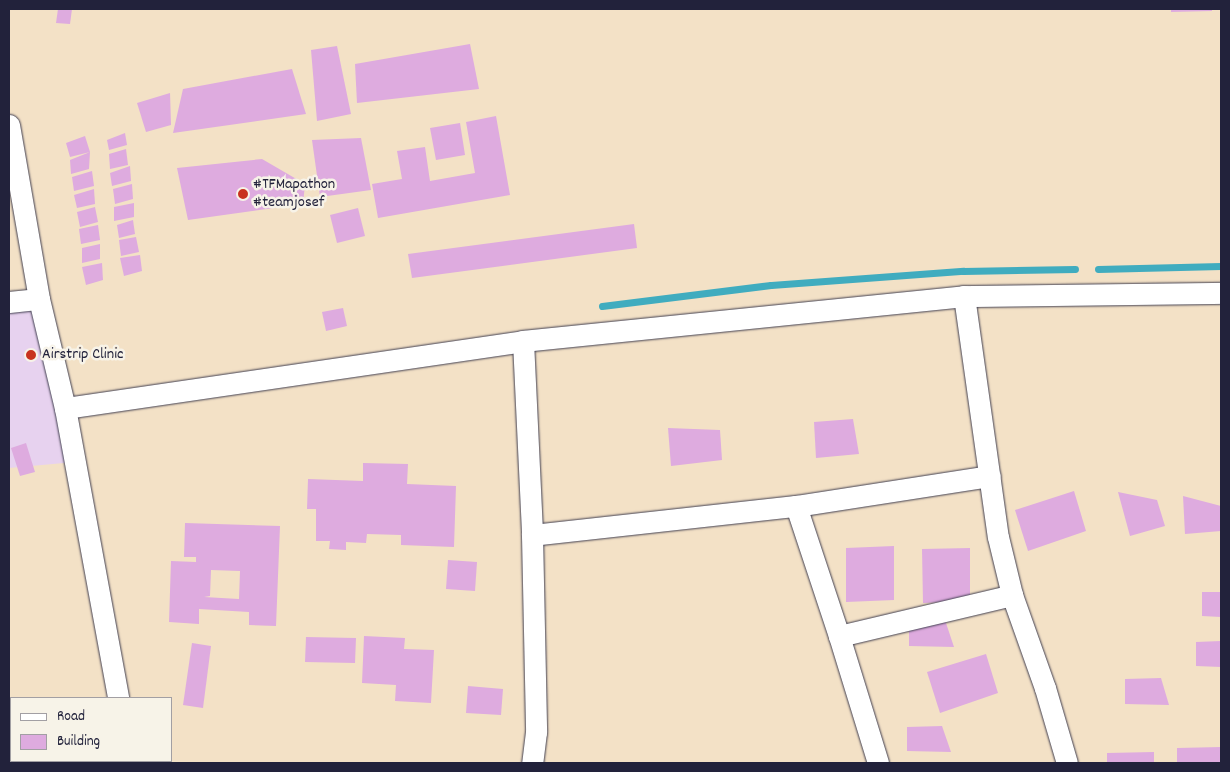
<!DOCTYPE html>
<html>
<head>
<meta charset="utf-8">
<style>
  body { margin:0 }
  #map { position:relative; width:1230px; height:772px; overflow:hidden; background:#f3e1c6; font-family:Dekko,sans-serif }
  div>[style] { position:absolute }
  .built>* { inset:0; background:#e7d2ef }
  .stream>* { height:7px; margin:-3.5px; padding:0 3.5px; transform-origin:3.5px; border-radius:3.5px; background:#40acbf }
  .building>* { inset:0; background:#deabdf }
  .roads { filter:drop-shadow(0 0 1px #413f50) drop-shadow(0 0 1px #413f50) }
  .minor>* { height:21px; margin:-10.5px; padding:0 10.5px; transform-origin:10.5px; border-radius:10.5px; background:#fff }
  .dots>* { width:14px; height:14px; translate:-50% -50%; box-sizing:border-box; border:2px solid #f7f3e8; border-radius:50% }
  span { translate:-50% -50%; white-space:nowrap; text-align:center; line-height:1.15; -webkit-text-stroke:5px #f7f3e8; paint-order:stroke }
  .poi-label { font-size:16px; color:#22223b }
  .left { translate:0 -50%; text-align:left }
  .frame { position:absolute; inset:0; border:10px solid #22223b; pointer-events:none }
  .legend { position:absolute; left:10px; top:697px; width:162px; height:65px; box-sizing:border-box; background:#f7f3e8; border:1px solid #a29fa3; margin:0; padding:6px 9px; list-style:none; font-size:15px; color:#22223b }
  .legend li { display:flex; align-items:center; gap:10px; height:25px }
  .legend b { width:25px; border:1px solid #a29fa3 }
</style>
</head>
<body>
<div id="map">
  <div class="built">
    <div style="clip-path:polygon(39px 299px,75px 462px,9px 468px,9px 302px)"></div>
  </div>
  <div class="stream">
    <div style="left:1098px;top:269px;width:123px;rotate:-1.4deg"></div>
    <div style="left:602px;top:306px;width:170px;rotate:-7.1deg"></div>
    <div style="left:771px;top:285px;width:193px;rotate:-4.2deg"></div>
    <div style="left:963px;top:271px;width:112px;rotate:-1deg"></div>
  </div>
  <div class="building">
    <div style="clip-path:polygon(58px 9px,72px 9px,70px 24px,56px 23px)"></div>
    <div style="clip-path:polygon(1171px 9px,1212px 9px,1212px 11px,1171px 12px)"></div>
    <div style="clip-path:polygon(470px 44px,479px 89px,357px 103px,355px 64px)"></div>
    <div style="clip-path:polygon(337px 46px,351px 114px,317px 121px,311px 50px)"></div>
    <div style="clip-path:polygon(292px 69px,306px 114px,173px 133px,183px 89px)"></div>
    <div style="clip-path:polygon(170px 93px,171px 125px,146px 132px,137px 103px)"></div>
    <div style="clip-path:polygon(496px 116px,510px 195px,378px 218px,372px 184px,402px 179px,397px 151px,425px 147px,430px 181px,475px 173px,466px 122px)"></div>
    <div style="clip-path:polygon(460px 123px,465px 155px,436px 160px,430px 128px)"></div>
    <div style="clip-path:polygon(125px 133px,127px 145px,109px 150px,107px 140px)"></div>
    <div style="clip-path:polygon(85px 136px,90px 152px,89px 169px,71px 174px,70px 160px,90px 152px,70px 157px,66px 143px)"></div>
    <div style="clip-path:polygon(361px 138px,371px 190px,320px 197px,312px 140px)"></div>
    <div style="clip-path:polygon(126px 149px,128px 165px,110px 169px,109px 154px)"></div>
    <div style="clip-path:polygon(262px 159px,305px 184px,303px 204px,188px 220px,177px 168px)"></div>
    <div style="clip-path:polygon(130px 166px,131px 181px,112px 186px,110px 173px)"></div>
    <div style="clip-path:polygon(92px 171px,94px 186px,74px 191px,72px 177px)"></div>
    <div style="clip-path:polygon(132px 184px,133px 199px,115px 204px,113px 189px)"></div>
    <div style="clip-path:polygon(94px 189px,95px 204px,77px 208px,74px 195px)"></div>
    <div style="clip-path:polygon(134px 203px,134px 217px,114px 221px,114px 207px)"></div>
    <div style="clip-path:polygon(95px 207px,98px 222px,80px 227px,77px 212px)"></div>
    <div style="clip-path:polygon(358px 208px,365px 236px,337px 243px,330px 215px)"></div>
    <div style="clip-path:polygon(133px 220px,135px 234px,119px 238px,117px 225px)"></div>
    <div style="clip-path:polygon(634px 224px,637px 248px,412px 278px,408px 254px)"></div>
    <div style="clip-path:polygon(98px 225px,100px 240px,81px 244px,79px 229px)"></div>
    <div style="clip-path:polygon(136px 237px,139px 252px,121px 256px,119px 240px)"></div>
    <div style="clip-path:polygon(100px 244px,100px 259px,82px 263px,82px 248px)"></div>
    <div style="clip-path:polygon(140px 255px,142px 271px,124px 276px,120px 258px)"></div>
    <div style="clip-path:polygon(102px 263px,103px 280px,86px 285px,82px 267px)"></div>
    <div style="clip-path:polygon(343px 308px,347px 326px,326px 331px,322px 312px)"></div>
    <div style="clip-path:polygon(853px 419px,859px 454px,816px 458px,814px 422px)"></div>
    <div style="clip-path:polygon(668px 428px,720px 430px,722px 460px,671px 466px)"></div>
    <div style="clip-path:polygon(26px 443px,35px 472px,20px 476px,11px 448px)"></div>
    <div style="clip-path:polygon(363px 463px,408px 464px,407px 484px,456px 486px,454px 547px,401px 545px,401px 535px,367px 534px,366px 543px,346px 542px,346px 550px,329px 549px,330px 541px,316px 541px,316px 509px,307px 509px,308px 479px,363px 481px)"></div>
    <div style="clip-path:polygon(1074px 491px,1086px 531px,1028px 551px,1015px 510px)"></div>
    <div style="clip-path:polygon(1118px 492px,1157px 500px,1165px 526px,1130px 536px)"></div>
    <div style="clip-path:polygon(1183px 496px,1221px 506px,1221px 531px,1185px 534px)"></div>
    <div style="clip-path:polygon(evenodd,185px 523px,280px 526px,276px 626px,249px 625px,249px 612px,199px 609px,199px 624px,169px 622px,171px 561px,196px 562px,196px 557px,184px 557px,185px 523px,211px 570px,240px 571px,239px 599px,204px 597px,210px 596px,211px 570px)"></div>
    <div style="clip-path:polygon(894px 546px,894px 600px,846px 602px,846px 548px)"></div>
    <div style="clip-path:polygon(970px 548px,970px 601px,923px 603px,922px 549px)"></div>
    <div style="clip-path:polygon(448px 560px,477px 562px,475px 591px,446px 589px)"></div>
    <div style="clip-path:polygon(1202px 592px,1221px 592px,1221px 617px,1202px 616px)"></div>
    <div style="clip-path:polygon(945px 620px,954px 647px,909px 646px,909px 622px)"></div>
    <div style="clip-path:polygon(364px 636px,405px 638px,404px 649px,434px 650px,431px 703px,395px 701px,396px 685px,362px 683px)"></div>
    <div style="clip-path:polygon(306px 637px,356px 638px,355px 663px,305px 662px)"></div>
    <div style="clip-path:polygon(1221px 641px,1221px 667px,1196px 666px,1196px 642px)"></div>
    <div style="clip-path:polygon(192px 643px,211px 646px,203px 708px,183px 705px)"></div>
    <div style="clip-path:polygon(986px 654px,998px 693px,940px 713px,927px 672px)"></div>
    <div style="clip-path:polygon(1161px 678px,1169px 705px,1125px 704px,1125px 679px)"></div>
    <div style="clip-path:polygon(468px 686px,503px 689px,501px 715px,466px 713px)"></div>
    <div style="clip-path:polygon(942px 726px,951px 752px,907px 751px,907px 727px)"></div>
    <div style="clip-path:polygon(1221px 747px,1221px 763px,1177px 763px,1177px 748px)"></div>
    <div style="clip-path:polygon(1154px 752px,1154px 763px,1107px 763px,1107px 753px)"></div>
  </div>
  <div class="roads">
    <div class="minor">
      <div style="left:9px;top:125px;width:177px;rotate:80.2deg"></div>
      <div style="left:39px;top:299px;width:112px;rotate:76.6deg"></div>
      <div style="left:65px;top:408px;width:295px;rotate:79.6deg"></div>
      <div style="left:964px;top:296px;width:243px;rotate:82deg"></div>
      <div style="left:998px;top:537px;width:60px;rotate:76.4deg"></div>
      <div style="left:1012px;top:595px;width:99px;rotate:70.5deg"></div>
      <div style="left:1045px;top:688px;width:78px;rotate:73.7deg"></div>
      <div style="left:9px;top:302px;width:30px;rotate:-6deg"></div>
      <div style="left:523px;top:341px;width:194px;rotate:87.3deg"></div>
      <div style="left:532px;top:535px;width:197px;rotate:88.8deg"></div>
      <div style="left:536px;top:732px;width:31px;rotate:97deg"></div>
      <div style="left:65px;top:408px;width:463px;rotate:-8.3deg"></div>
      <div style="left:523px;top:341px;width:443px;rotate:-5.8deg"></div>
      <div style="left:964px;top:296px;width:257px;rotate:-0.7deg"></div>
      <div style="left:796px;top:506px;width:137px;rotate:71.7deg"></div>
      <div style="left:839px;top:636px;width:133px;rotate:72.9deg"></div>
      <div style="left:532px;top:535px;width:266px;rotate:-6.3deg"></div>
      <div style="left:796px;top:506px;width:196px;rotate:-8.8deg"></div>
      <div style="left:839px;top:636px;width:178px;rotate:-13.3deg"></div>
      <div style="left:133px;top:761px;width:2px;rotate:90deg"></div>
      <div style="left:35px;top:763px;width:5px;rotate:-22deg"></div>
    </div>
  </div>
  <div class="dots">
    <div style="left:243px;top:194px;background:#c8321e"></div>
    <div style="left:31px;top:355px;background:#c8321e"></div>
  </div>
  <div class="poi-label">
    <span class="left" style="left:253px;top:194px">#TFMapathon<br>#teamjosef</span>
    <span class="left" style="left:42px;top:355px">Airstrip Clinic</span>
  </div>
  <div class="frame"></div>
  <ul class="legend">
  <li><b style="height:6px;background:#fff"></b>Road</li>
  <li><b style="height:14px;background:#deabdf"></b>Building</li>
  </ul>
</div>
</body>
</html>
